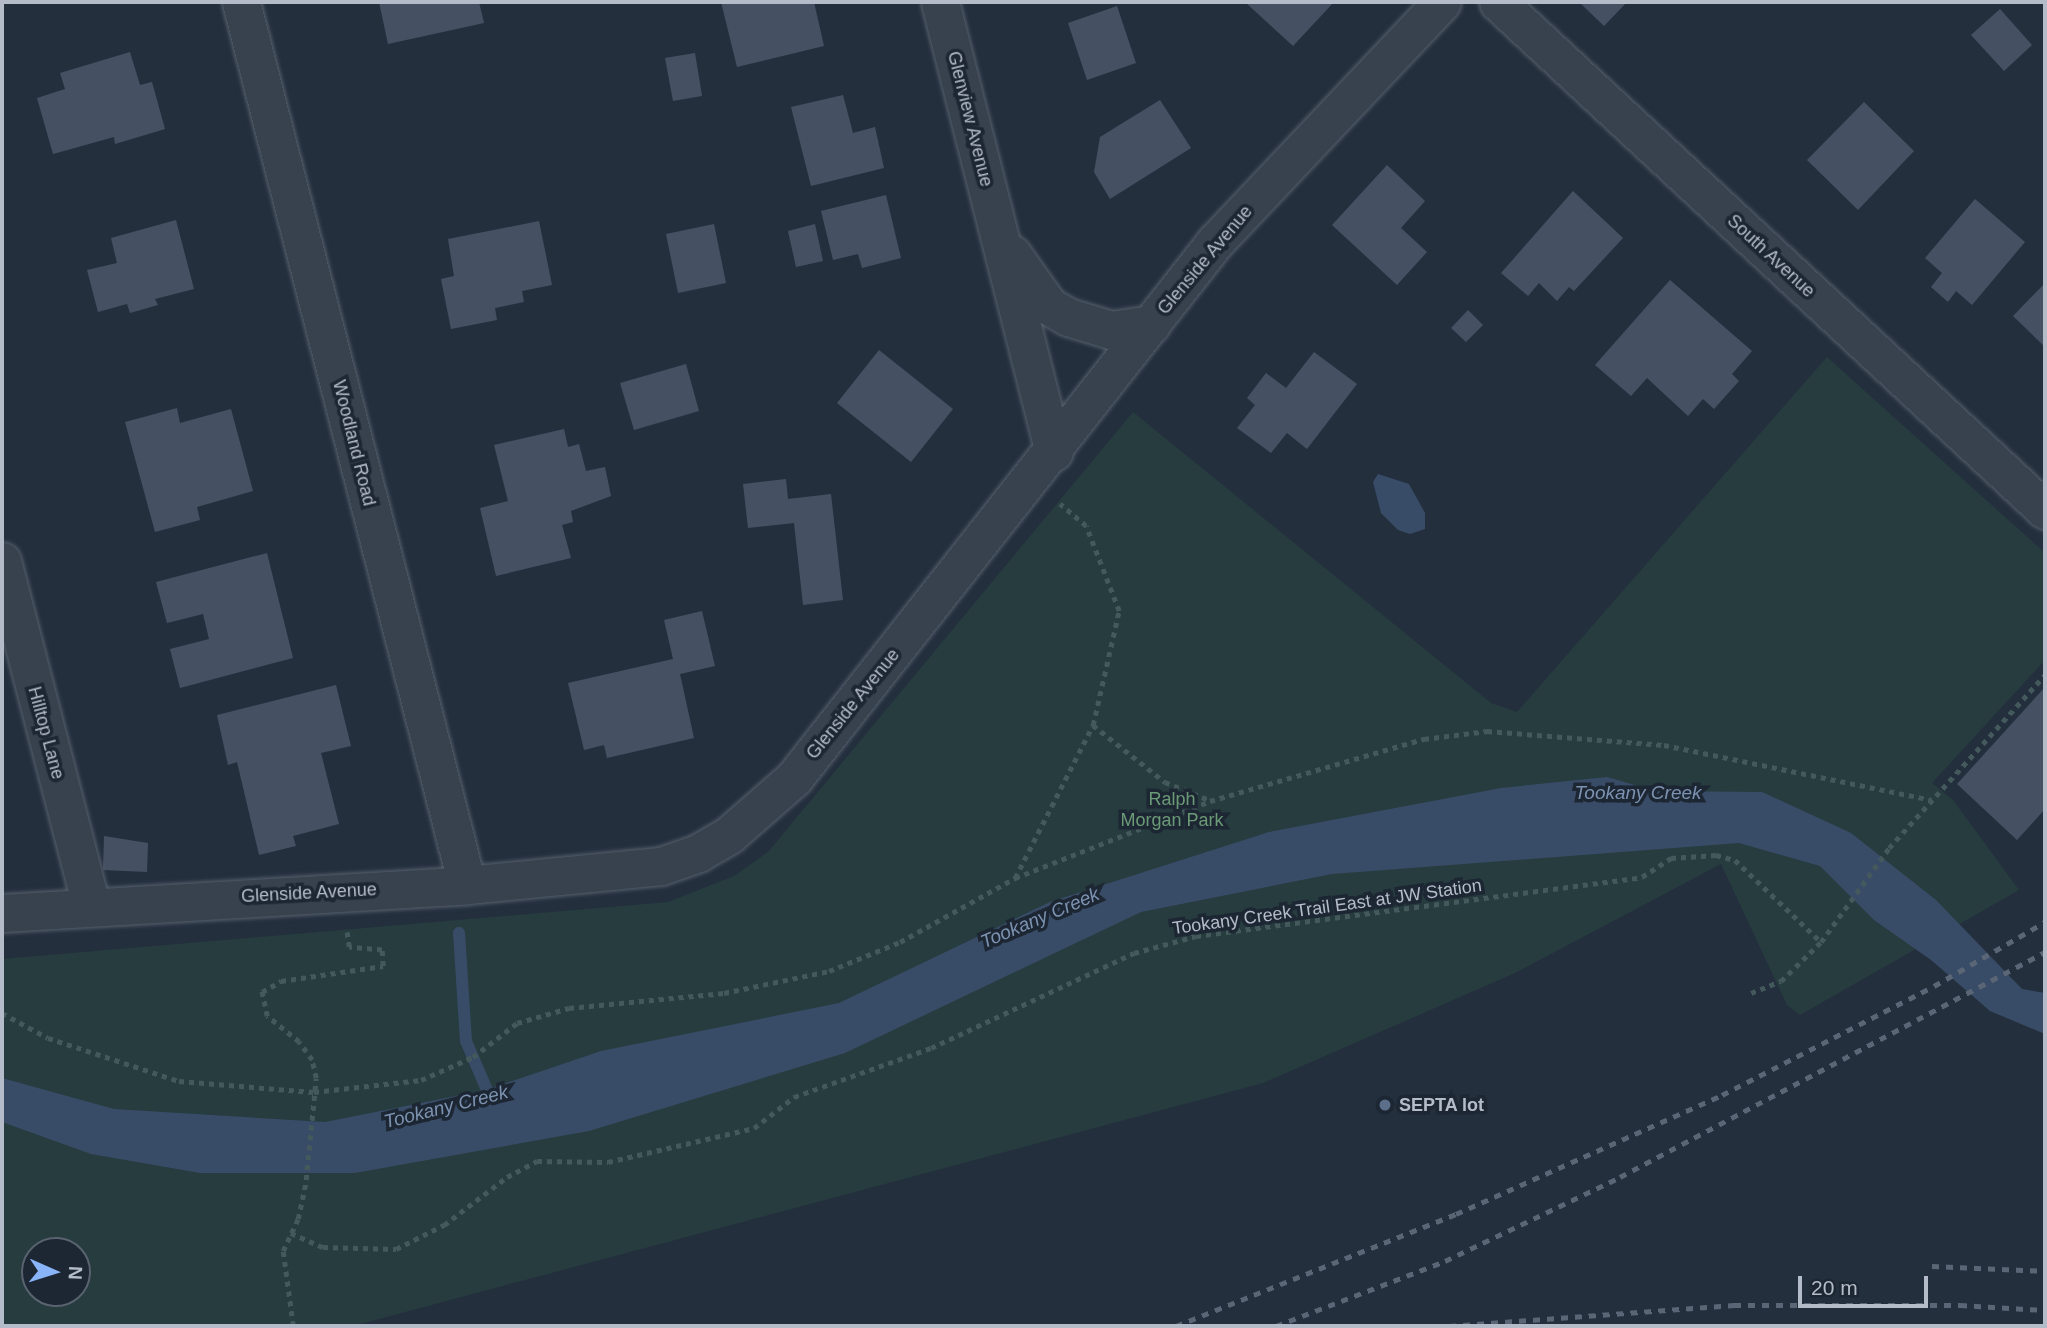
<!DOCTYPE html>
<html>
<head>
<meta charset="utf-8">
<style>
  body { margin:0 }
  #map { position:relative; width:2047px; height:1328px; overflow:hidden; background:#242f3e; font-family:Arial,sans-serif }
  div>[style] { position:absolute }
  .green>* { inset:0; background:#263c3f }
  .water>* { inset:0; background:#394c67 }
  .stream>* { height:12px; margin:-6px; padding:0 6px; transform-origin:6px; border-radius:6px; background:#394c67 }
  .building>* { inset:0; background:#455162 }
  .path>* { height:4.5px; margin-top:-2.25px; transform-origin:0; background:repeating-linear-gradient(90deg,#44595c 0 5px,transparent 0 10px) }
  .roads { filter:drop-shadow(0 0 2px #565f6c) drop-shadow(0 0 2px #565f6c) }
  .minor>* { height:37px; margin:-18.5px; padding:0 18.5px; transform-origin:18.5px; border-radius:18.5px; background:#38414e }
  .rail>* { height:5px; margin-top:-2.5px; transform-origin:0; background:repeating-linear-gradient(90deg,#5a6575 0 7px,transparent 0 14px) }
  .dots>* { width:19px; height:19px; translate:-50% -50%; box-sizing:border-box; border:4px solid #1d2633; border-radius:50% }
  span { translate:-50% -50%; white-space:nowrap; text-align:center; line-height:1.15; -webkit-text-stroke:7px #1d2633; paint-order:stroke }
  .street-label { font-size:18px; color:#b4bcc9 }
  .park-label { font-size:18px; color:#6b9a76 }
  .poi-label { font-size:18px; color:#b4bcc9; font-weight:700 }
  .left { translate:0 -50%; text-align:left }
  .water-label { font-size:19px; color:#7c92b1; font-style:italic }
  .frame { position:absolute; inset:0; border:4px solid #b4bcc9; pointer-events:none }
  .north { position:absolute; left:21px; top:1237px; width:70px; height:70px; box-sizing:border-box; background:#1d2633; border:2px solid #59626f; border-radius:50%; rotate:93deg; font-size:19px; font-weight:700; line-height:28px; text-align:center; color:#b4bcc9 }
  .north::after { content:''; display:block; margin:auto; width:24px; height:32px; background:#8ab4f8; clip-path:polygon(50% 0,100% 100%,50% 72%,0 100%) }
  .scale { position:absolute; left:1798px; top:1276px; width:130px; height:32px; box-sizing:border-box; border:4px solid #b4bcc9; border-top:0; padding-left:9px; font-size:21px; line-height:24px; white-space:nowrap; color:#b4bcc9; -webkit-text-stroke:5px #1d2633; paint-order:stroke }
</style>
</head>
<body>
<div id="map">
  <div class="green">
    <div style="clip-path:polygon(evenodd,1827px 357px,2045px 553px,2045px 660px,1932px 783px,1953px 800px,2019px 890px,1800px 1015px,1787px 1005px,1721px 864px,1515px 973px,1263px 1083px,353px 1326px,2px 1326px,2px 959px,668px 902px,734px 876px,768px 852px,1133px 412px,1491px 703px,1517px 712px,1827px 357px,35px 1251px,77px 1251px,77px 1293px,35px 1293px,35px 1251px)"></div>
  </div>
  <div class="water">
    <div style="clip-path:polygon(1378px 474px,1409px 484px,1425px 513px,1425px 529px,1410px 534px,1398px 530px,1381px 513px,1373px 482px)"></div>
    <div style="clip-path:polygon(1607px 777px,1655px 791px,1762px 792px,1851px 833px,1936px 900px,2022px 989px,2045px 993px,2045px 1034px,1990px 1011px,1931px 960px,1874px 920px,1820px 866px,1739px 843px,1332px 874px,1141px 912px,845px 1053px,589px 1131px,355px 1173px,200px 1173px,91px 1154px,2px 1122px,2px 1078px,114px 1109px,325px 1122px,486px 1090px,601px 1051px,839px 1003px,1050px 902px,1269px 832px,1501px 788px)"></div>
  </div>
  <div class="stream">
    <div style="left:459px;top:933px;width:108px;rotate:86.3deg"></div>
    <div style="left:466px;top:1041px;width:66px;rotate:66.9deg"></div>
  </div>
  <div class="building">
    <div style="clip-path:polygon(379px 2px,479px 2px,484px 23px,388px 44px)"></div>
    <div style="clip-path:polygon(721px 2px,814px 2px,824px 46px,737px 67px)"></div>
    <div style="clip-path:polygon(1245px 2px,1334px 2px,1293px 46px)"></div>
    <div style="clip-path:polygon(1579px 2px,1627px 2px,1604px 26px)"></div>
    <div style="clip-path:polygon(1117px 6px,1136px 63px,1087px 80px,1068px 23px)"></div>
    <div style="clip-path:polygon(2000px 9px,2032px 45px,2004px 71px,1971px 35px)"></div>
    <div style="clip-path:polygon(130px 52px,140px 85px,152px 82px,165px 129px,115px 144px,114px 137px,53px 154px,37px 98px,65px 89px,60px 73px)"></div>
    <div style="clip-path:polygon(695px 53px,702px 96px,673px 101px,665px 58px)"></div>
    <div style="clip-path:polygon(843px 95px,853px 133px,875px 127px,884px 168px,811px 186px,791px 107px)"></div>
    <div style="clip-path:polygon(1160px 100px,1191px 148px,1110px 199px,1094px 172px,1100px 137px)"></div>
    <div style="clip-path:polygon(1864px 102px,1914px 151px,1858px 210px,1807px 160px)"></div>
    <div style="clip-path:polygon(1387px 165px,1425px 201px,1401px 228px,1427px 252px,1397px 285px,1332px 225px)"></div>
    <div style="clip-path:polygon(1573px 191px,1623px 238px,1574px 291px,1569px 287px,1557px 301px,1539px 283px,1528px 296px,1501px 273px)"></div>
    <div style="clip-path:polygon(886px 195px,901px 258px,862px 268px,858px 254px,833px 260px,821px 211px)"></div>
    <div style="clip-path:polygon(1975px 199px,2025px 242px,1972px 305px,1956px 291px,1948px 302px,1931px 287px,1942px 273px,1925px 258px)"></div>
    <div style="clip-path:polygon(176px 220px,194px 289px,155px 299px,158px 305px,130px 313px,127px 304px,98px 312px,87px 270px,117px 263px,111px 238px)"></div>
    <div style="clip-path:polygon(539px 221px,552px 285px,522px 291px,524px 302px,495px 308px,497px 320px,451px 329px,441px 279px,454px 276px,448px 239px)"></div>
    <div style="clip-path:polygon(714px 224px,726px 283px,678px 293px,666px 234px)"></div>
    <div style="clip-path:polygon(815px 224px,823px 261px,796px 267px,788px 231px)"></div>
    <div style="clip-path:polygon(1670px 280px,1752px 351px,1732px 374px,1739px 381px,1714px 409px,1703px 399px,1688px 416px,1647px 378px,1631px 396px,1595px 365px)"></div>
    <div style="clip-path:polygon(2045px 283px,2045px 347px,2013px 316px)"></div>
    <div style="clip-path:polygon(1468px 310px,1483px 325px,1466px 342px,1451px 328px)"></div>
    <div style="clip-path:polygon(879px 350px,953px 409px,911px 462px,837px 403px)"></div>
    <div style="clip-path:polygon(1314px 352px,1357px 384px,1307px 449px,1287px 433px,1271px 453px,1237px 428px,1255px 405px,1247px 398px,1266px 373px,1286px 388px)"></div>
    <div style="clip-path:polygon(686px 364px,699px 411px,634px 430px,620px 383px)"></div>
    <div style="clip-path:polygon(177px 408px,180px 423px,231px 409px,253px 491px,197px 507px,200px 520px,155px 532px,125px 422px)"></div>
    <div style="clip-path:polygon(564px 429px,568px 447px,579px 444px,586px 471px,605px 467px,611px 496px,571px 511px,573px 522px,562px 525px,571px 558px,496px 576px,480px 508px,508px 501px,494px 445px)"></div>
    <div style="clip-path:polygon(786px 479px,788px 499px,831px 494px,843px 600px,803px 605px,794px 523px,748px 528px,743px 484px)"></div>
    <div style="clip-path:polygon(267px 553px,293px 658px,180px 688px,170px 649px,209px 639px,203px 614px,167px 623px,156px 582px)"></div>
    <div style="clip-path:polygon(702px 611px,715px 666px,680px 674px,694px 738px,607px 758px,604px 745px,584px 750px,568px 683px,673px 659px,664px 620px)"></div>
    <div style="clip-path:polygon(336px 685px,351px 746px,321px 753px,339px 824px,293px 836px,296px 846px,259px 855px,237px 762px,228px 765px,217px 715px)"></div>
    <div style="clip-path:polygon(2045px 687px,2045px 809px,2017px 840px,1957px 784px)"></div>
    <div style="clip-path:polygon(104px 836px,148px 843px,147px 872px,103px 870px)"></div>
  </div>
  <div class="path">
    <div style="left:1093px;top:725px;width:92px;rotate:38.4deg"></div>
    <div style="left:1165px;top:782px;width:48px;rotate:22.2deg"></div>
    <div style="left:1015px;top:878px;width:172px;rotate:-63deg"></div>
    <div style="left:1093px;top:725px;width:117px;rotate:-77.2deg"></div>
    <div style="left:1119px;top:611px;width:91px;rotate:-111.2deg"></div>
    <div style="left:1086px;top:526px;width:34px;rotate:-140deg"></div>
    <div style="left:1751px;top:993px;width:32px;rotate:-22deg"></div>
    <div style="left:1781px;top:981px;width:56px;rotate:-44.3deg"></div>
    <div style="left:1821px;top:942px;width:116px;rotate:-54.1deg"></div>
    <div style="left:1889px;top:848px;width:233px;rotate:-48deg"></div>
    <div style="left:2px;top:1013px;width:52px;rotate:28.5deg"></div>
    <div style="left:48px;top:1038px;width:138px;rotate:18.2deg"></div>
    <div style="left:179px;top:1081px;width:135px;rotate:4.7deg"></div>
    <div style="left:314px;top:1092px;width:108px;rotate:-6.4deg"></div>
    <div style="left:421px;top:1080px;width:57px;rotate:-23.9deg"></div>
    <div style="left:473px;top:1057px;width:56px;rotate:-37.7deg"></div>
    <div style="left:517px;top:1023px;width:54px;rotate:-16.1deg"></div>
    <div style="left:569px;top:1008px;width:156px;rotate:-5.5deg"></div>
    <div style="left:724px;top:993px;width:107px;rotate:-11.8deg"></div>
    <div style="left:829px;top:971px;width:77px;rotate:-22.2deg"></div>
    <div style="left:900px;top:942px;width:132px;rotate:-29.1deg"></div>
    <div style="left:1015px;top:878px;width:210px;rotate:-21.5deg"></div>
    <div style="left:1210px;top:801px;width:223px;rotate:-16.2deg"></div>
    <div style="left:1424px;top:739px;width:64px;rotate:-7.2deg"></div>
    <div style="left:1487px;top:731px;width:178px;rotate:4.5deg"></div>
    <div style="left:1664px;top:745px;width:273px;rotate:11.6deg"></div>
    <div style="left:291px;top:1233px;width:35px;rotate:24deg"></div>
    <div style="left:323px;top:1247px;width:73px;rotate:1.6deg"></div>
    <div style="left:396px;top:1249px;width:54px;rotate:-26.6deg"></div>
    <div style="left:444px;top:1225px;width:79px;rotate:-37.3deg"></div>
    <div style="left:507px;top:1177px;width:34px;rotate:-28deg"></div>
    <div style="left:537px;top:1161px;width:71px;rotate:0.8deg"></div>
    <div style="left:608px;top:1162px;width:150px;rotate:-13.1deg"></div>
    <div style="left:754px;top:1128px;width:51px;rotate:-37.8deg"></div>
    <div style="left:794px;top:1097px;width:145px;rotate:-19.7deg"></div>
    <div style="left:931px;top:1048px;width:224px;rotate:-25.1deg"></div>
    <div style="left:1134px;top:953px;width:64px;rotate:-15.3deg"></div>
    <div style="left:1196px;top:936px;width:450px;rotate:-7.5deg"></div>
    <div style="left:1642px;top:877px;width:35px;rotate:-33deg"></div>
    <div style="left:1671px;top:858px;width:45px;rotate:-3.8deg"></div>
    <div style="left:1716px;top:855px;width:20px;rotate:15deg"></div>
    <div style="left:1735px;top:860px;width:119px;rotate:43.6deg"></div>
    <div style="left:293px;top:1326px;width:76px;rotate:-97.6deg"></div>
    <div style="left:283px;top:1251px;width:35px;rotate:-65deg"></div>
    <div style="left:298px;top:1219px;width:40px;rotate:-78deg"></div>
    <div style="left:306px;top:1180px;width:102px;rotate:-84.4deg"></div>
    <div style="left:316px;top:1078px;width:18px;rotate:-103deg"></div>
    <div style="left:312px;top:1060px;width:22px;rotate:-126deg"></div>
    <div style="left:299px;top:1042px;width:41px;rotate:-140.9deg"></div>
    <div style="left:267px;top:1016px;width:25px;rotate:-102deg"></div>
    <div style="left:262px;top:992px;width:22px;rotate:-30deg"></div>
    <div style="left:281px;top:981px;width:103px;rotate:-8.4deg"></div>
    <div style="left:383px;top:966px;width:16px;rotate:-94deg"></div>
    <div style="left:382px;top:950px;width:33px;rotate:-175deg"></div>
    <div style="left:349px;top:947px;width:15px;rotate:-98deg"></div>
  </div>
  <div class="roads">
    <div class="minor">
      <div style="left:241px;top:2px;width:911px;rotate:75.64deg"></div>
      <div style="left:940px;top:2px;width:464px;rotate:75.8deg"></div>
      <div style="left:1498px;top:2px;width:747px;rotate:42.88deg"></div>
      <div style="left:1012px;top:254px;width:64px;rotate:54.6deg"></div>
      <div style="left:1049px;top:306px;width:22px;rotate:30deg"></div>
      <div style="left:1068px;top:317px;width:45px;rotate:16.8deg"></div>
      <div style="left:1111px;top:330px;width:41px;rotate:-8.3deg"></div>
      <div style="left:2px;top:561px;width:355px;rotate:75.5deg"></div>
      <div style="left:2px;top:913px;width:466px;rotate:-3.4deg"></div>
      <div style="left:467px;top:885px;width:195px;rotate:-5.6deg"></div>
      <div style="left:661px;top:866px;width:39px;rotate:-19deg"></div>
      <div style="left:698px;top:853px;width:36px;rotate:-30deg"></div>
      <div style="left:729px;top:835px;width:86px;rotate:-41.2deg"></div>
      <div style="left:794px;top:778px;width:682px;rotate:-51.85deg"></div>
      <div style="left:1215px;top:242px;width:330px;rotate:-46.6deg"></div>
    </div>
  </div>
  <div class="rail">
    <div style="left:1932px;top:1266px;width:113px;rotate:2.5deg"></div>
    <div style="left:1176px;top:1326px;width:302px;rotate:-21.8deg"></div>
    <div style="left:1456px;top:1214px;width:291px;rotate:-24.1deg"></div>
    <div style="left:1722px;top:1095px;width:238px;rotate:-27.2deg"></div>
    <div style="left:1934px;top:986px;width:128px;rotate:-30deg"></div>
    <div style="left:1276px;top:1326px;width:181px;rotate:-21deg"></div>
    <div style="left:1445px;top:1261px;width:194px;rotate:-25.6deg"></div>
    <div style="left:1620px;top:1177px;width:481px;rotate:-27.9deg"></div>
    <div style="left:1449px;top:1326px;width:286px;rotate:-4.2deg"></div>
    <div style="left:1734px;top:1305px;width:226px"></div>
    <div style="left:1960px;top:1305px;width:85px;rotate:3.4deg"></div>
  </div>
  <div class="dots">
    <div style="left:1385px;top:1105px;background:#5c6f8a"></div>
  </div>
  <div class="street-label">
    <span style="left:970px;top:119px;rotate:76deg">Glenview Avenue</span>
    <span style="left:1771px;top:256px;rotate:43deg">South Avenue</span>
    <span style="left:1205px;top:260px;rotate:-50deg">Glenside Avenue</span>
    <span style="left:354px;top:443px;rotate:76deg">Woodland Road</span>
    <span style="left:853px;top:704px;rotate:-51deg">Glenside Avenue</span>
    <span style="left:46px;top:733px;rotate:75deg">Hilltop Lane</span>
    <span style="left:309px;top:893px;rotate:-3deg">Glenside Avenue</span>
    <span style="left:1327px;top:907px;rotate:-8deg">Tookany Creek Trail East at JW Station</span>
  </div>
  <div class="park-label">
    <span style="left:1172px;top:810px">Ralph<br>Morgan Park</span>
  </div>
  <div class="poi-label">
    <span class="left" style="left:1399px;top:1105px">SEPTA lot</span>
  </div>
  <div class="water-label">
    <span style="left:1638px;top:793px">Tookany Creek</span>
    <span style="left:1040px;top:918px;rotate:-23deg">Tookany Creek</span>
    <span style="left:446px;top:1107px;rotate:-14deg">Tookany Creek</span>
  </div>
  <div class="frame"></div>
  <div class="north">N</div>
  <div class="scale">20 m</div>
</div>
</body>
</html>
